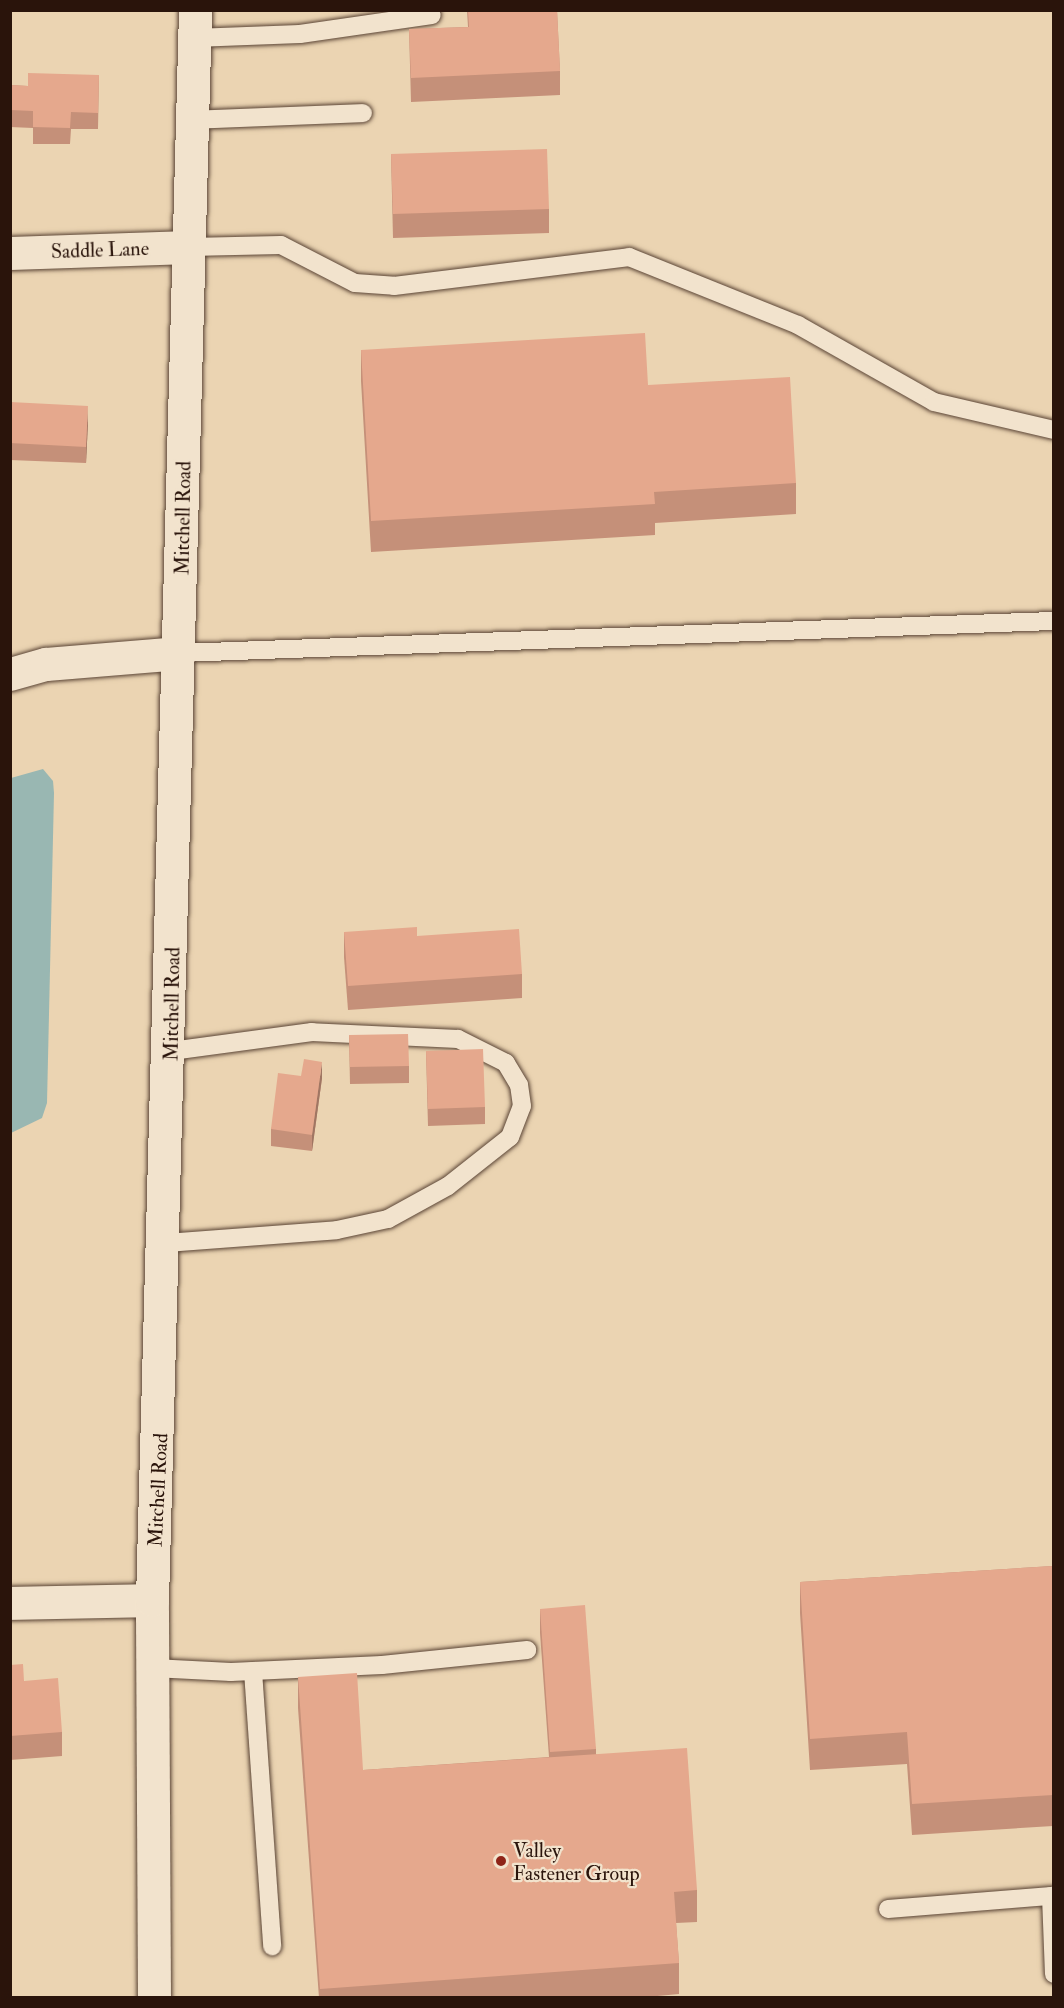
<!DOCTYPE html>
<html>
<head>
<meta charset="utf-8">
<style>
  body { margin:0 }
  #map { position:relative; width:1064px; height:2008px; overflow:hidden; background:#ebd4b2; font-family:"IM FELL Double Pica",serif }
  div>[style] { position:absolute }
  .water>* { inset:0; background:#99b7b2 }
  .roads { filter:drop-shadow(0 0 2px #5a4435) drop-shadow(0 0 2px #5a4435) }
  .service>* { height:18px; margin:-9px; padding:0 9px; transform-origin:9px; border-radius:9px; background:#f2e3cd }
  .minor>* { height:33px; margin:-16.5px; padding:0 16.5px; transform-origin:16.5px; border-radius:16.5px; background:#f2e3cd }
  .tertiary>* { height:33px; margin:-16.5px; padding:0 16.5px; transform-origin:16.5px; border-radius:16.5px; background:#f2e3cd }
  .wall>* { inset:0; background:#c59079 }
  .shaded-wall>* { inset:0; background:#a07663 }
  .building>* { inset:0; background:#e5a88d }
  .dots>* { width:16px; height:16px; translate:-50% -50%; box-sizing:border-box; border:3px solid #f2e3cd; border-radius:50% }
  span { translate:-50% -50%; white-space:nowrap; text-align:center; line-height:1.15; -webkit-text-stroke:4.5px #f2e3cd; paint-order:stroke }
  .street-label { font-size:20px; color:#2a140b }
  .poi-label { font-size:20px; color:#2a140b }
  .left { translate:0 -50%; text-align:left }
  .frame { position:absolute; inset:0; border:12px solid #2a140b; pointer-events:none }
</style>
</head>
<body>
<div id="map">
  <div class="water">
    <div style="clip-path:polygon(43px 769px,53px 781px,54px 793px,47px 1103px,42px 1118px,11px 1133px,11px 778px)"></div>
  </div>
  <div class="roads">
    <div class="service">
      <div style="left:194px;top:38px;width:106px;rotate:-2.2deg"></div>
      <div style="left:300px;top:34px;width:133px;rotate:-8.2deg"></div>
      <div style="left:192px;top:120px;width:171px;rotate:-2.3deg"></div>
      <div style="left:189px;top:247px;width:92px;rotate:-1.2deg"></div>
      <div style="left:281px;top:245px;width:83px;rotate:27.2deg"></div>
      <div style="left:355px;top:283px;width:39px;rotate:4deg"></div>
      <div style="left:394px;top:286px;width:237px;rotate:-7deg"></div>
      <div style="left:629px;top:257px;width:182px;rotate:21.9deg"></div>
      <div style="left:798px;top:325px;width:156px;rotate:29.5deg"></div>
      <div style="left:934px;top:402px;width:123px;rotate:13.1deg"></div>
      <div style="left:180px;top:653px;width:875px;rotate:-2.1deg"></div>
      <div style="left:166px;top:1243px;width:171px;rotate:-4.3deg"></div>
      <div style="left:337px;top:1230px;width:52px;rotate:-12.2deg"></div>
      <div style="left:388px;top:1219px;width:68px;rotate:-28.8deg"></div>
      <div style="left:448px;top:1186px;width:79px;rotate:-38.3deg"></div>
      <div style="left:510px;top:1137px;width:33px;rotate:-69deg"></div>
      <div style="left:522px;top:1106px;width:21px;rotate:-98deg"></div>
      <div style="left:519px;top:1085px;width:26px;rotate:-121deg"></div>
      <div style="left:506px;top:1063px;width:54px;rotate:-153.4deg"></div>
      <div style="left:458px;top:1039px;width:146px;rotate:-177.3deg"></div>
      <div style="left:312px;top:1032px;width:142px;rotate:172.3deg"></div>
      <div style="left:153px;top:1668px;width:78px;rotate:2.9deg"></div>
      <div style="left:231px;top:1672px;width:151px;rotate:-2.7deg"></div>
      <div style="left:382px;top:1665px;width:146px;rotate:-5.9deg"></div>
      <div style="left:253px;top:1671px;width:276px;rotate:86deg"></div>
      <div style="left:888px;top:1909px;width:164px;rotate:-4.6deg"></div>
      <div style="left:1051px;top:1896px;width:78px;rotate:87.8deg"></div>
    </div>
    <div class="minor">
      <div style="left:10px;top:253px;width:179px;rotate:-1.9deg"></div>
      <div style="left:10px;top:674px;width:37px;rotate:-16deg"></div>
      <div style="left:46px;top:664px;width:134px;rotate:-4.7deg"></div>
      <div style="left:10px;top:1603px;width:142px;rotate:-1.2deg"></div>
    </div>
    <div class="tertiary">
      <div style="left:154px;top:1998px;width:398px;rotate:-90.3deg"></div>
      <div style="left:152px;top:1600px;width:1591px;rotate:-88.45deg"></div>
    </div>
  </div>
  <div class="wall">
    <div style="clip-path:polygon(467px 10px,557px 10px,560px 71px,560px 95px,411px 102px,409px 29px,468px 27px)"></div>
    <div style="clip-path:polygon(99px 75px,98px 129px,71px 129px,70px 144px,33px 144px,33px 128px,10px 127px,10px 85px,28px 86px)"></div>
    <div style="clip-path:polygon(391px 154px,549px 209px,549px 233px,393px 238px)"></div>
    <div style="clip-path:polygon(361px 350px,648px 385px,796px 483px,796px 514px,655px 523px,655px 535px,371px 552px,361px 381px)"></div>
    <div style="clip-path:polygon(10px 402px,88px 422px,86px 463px,10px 460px)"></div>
    <div style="clip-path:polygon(344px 932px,417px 936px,522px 974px,522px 998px,348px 1010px,344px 957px)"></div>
    <div style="clip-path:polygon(349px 1035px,409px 1066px,409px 1083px,350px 1084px)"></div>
    <div style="clip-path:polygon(426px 1051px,485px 1107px,485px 1124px,428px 1126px)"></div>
    <div style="clip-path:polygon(301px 1076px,322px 1078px,312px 1151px,271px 1146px,271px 1129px)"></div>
    <div style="clip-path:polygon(1053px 1566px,1053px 1826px,912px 1835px,907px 1764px,810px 1770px,800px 1613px,800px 1582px)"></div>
    <div style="clip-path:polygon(540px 1609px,596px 1749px,596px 1754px,697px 1890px,697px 1922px,676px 1923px,679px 1963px,679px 1994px,636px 1998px,319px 1998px,298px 1708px,298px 1677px,363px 1770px,549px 1757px,540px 1633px)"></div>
    <div style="clip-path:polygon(10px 1665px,24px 1681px,62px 1732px,62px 1756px,10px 1760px)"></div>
  </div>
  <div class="shaded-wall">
    <div style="clip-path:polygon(88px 406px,88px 422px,86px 463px,86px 447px)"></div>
    <div style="clip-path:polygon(322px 1062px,322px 1078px,312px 1151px,312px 1135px)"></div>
  </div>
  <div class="building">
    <div style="clip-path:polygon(468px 10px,557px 10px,560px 71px,411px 78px,409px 29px,469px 27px)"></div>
    <div style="clip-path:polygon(28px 73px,99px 75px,98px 113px,71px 112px,70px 128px,33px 127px,33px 111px,10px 110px,10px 85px,28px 86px)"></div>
    <div style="clip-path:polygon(547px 149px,549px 209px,393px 214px,391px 154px)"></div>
    <div style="clip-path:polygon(645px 333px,648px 385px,790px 377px,796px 483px,654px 492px,655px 504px,371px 521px,361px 350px)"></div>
    <div style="clip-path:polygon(10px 402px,88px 406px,86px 447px,10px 443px)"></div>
    <div style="clip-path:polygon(417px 927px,417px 936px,519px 929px,522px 974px,348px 986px,344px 932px)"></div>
    <div style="clip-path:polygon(408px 1034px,409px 1066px,350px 1067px,349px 1035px)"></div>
    <div style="clip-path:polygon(483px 1049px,485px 1107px,428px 1109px,426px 1051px)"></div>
    <div style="clip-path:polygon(304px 1059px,322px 1062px,312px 1135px,271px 1129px,278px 1073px,301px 1076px)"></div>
    <div style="clip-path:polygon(1053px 1566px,1053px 1795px,912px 1804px,907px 1732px,810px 1739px,800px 1582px)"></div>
    <div style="clip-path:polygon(585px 1605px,596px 1749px,550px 1752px,540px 1609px)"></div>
    <div style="clip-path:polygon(23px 1664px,24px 1681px,58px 1678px,62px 1732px,10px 1736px,10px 1665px)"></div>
    <div style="clip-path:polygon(357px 1673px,363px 1770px,687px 1748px,697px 1890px,674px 1892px,679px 1963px,320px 1989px,298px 1677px)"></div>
  </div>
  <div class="dots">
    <div style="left:501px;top:1861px;background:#8f2418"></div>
  </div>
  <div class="street-label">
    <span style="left:100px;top:250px;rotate:-2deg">Saddle Lane</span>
    <span style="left:183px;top:518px;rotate:-89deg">Mitchell Road</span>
    <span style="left:172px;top:1004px;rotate:-89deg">Mitchell Road</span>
    <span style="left:158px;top:1490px;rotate:-87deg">Mitchell Road</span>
  </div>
  <div class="poi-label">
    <span class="left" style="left:513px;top:1862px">Valley<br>Fastener Group</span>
  </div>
  <div class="frame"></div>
</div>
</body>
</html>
